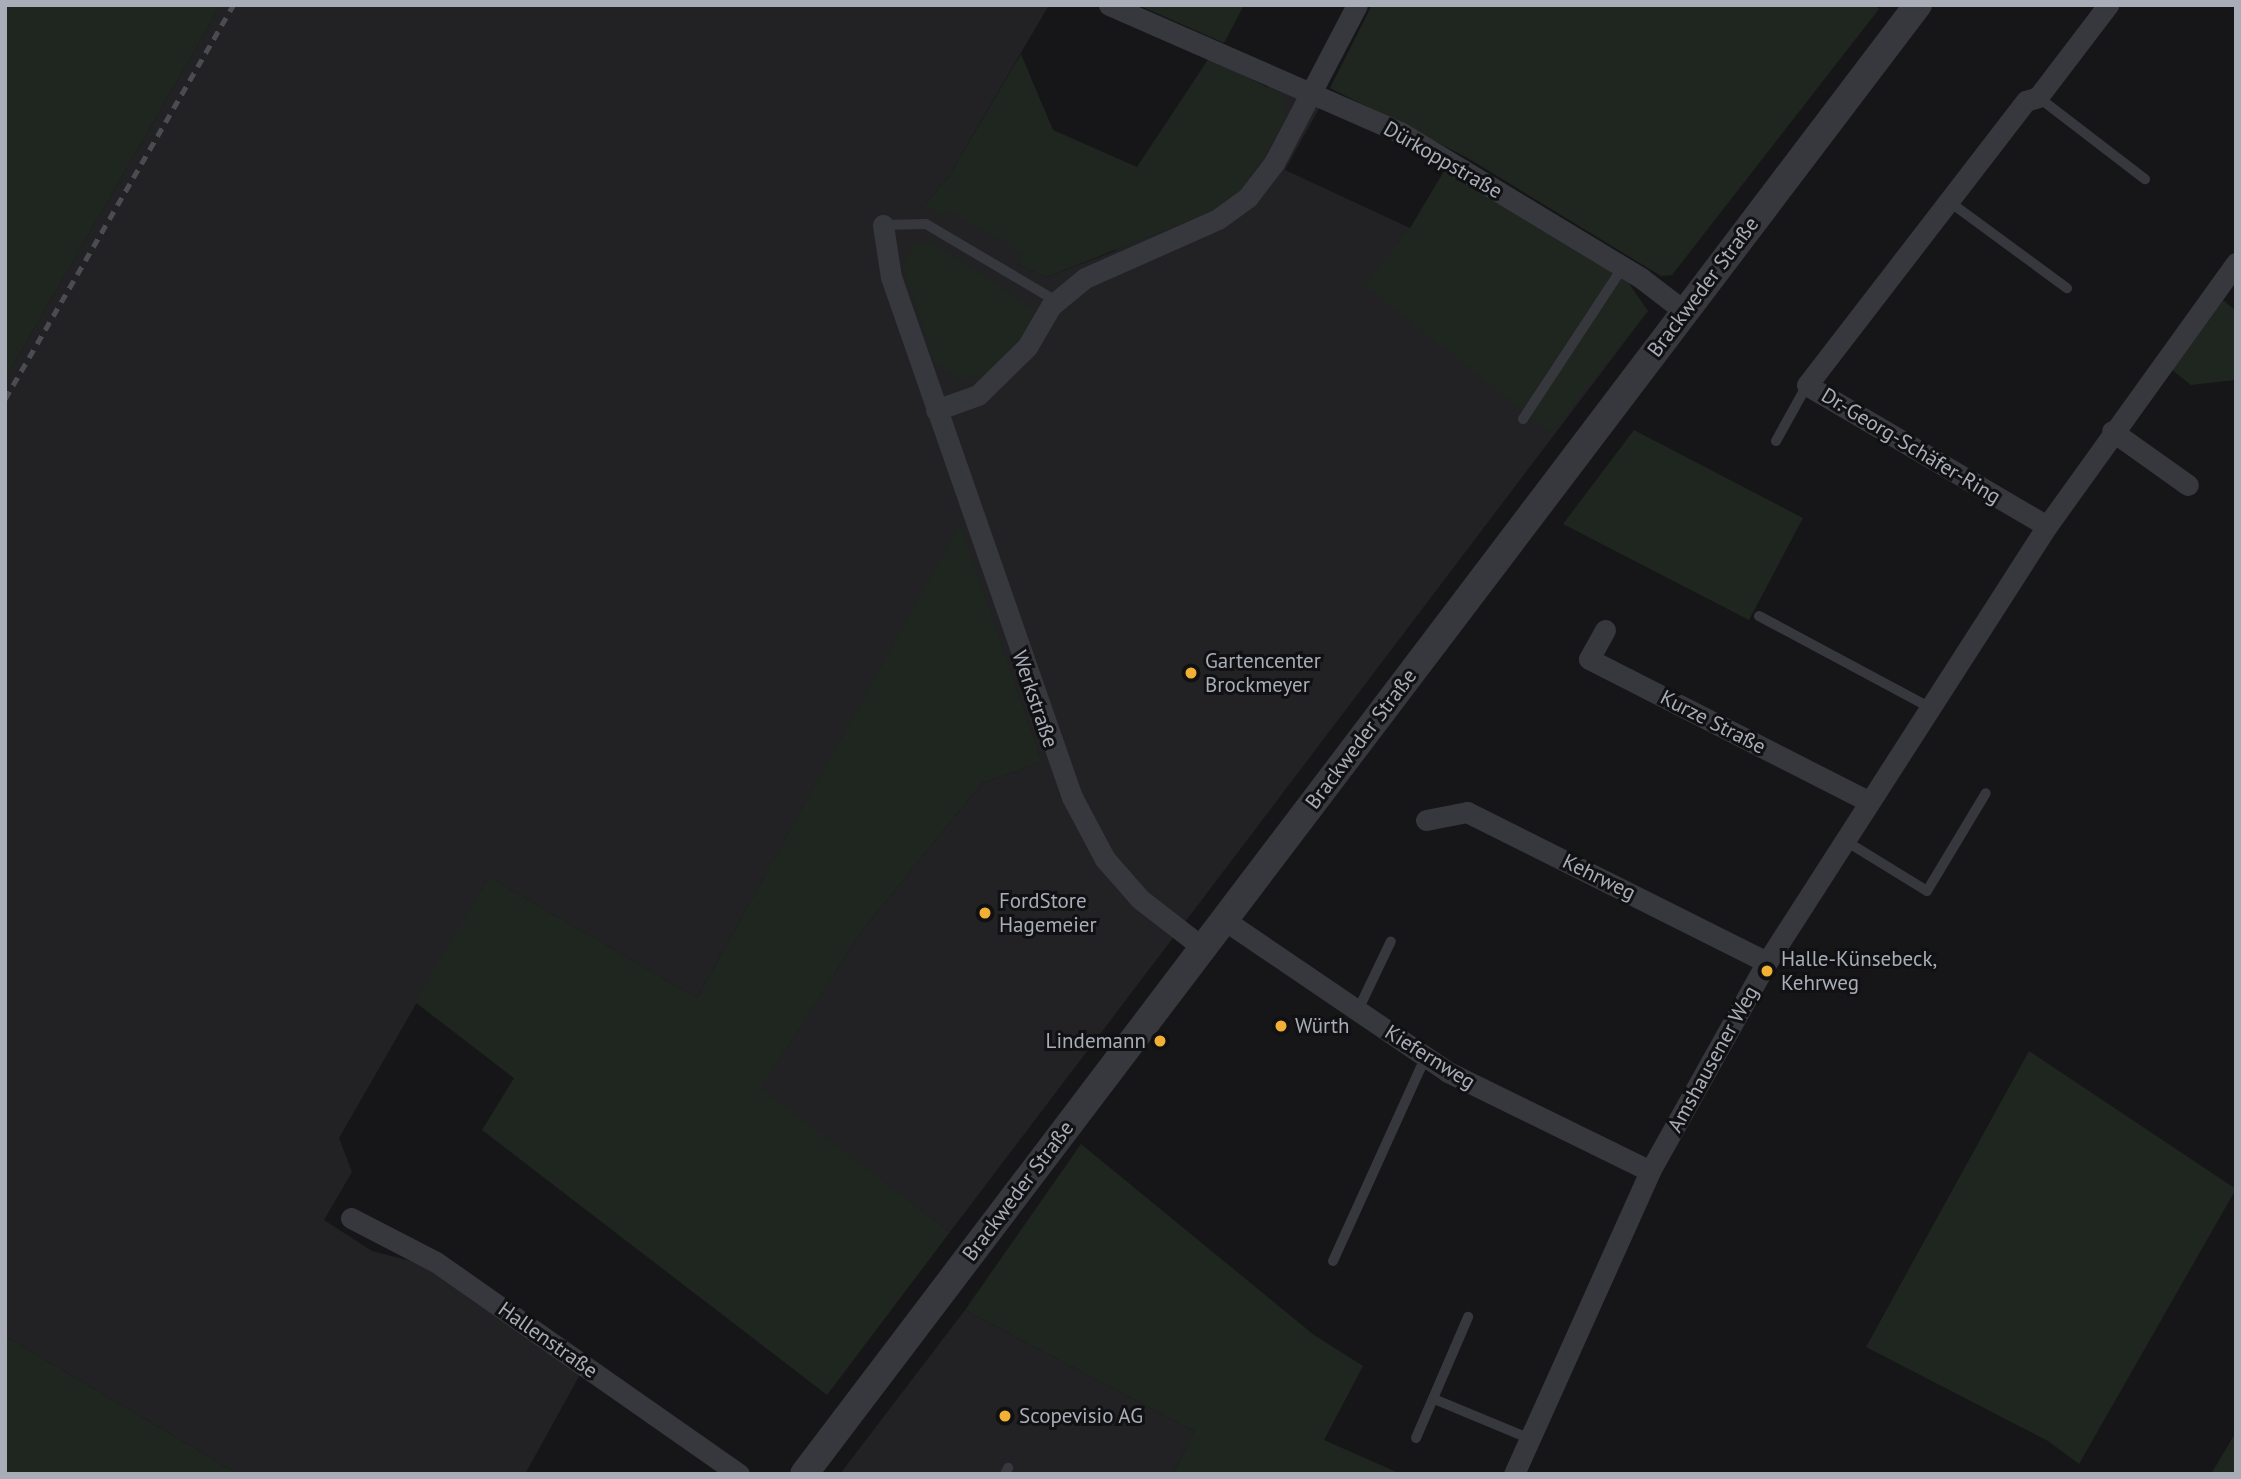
<!DOCTYPE html>
<html>
<head>
<meta charset="utf-8">
<style>
  body { margin:0 }
  #map { position:relative; width:2241px; height:1479px; overflow:hidden; background:#161618; font-family:"PT Sans",sans-serif }
  div>[style] { position:absolute }
  .built>* { inset:0; background:#222225 }
  .green>* { inset:0; background:#1e261f }
  .service>* { height:10px; margin:-5px; padding:0 5px; transform-origin:5px; border-radius:5px; background:#37383d }
  .minor>* { height:21px; margin:-10.5px; padding:0 10.5px; transform-origin:10.5px; border-radius:10.5px; background:#37383d }
  .tertiary>* { height:28px; margin:-14px; padding:0 14px; transform-origin:14px; border-radius:14px; background:#37383d }
  .rail>* { height:5px; margin-top:-2.5px; transform-origin:0; background:repeating-linear-gradient(90deg,#4a4c52 0 9px,transparent 0 16px) }
  .dots>* { width:19px; height:19px; translate:-50% -50%; box-sizing:border-box; border:4px solid #111113; border-radius:50% }
  span { translate:-50% -50%; white-space:nowrap; text-align:center; line-height:1.15; -webkit-text-stroke:6px #111113; paint-order:stroke }
  .street-label { font-size:21px; color:#a8adb8 }
  .poi-label { font-size:21px; color:#a8adb8 }
  .left { translate:0 -50%; text-align:left }
  .right { translate:-100% -50%; text-align:right }
  .frame { position:absolute; inset:0; border:7px solid #a8adb8; pointer-events:none }
</style>
</head>
<body>
<div id="map">
  <div class="built">
    <div style="clip-path:polygon(221px 5px,1049px 5px,947px 179px,924px 205px,948px 209px,1024px 254px,1018px 264px,1047px 277px,1115px 251px,1270px 85px,1321px 105px,1285px 170px,1410px 228px,1446px 168px,1648px 311px,950px 1232px,760px 1089px,861px 932px,982px 783px,1042px 762px,960px 525px,697px 998px,489px 877px,339px 1138px,352px 1172px,324px 1220px,372px 1251px,434px 1267px,581px 1373px,525px 1474px,238px 1474px,5px 1336px,5px 379px)"></div>
    <div style="clip-path:polygon(965px 1310px,1194px 1431px,1173px 1474px,840px 1474px)"></div>
  </div>
  <div class="green">
    <div style="clip-path:polygon(5px 5px,221px 5px,5px 379px)"></div>
    <div style="clip-path:polygon(1138px 5px,1244px 5px,1224px 43px)"></div>
    <div style="clip-path:polygon(1372px 5px,1874px 5px,1879px 9px,1672px 275px,1661px 276px,1466px 157px,1330px 88px)"></div>
    <div style="clip-path:polygon(1021px 54px,1053px 130px,1137px 167px,1209px 58px,1283px 95px,1285px 123px,1242px 191px,1213px 211px,1047px 277px,1018px 264px,1023px 254px,948px 210px,943px 217px,924px 205px,947px 179px)"></div>
    <div style="clip-path:polygon(1446px 168px,1628px 282px,1648px 311px,1551px 433px,1364px 285px,1410px 229px)"></div>
    <div style="clip-path:polygon(932px 242px,1033px 309px,1027px 337px,987px 376px,959px 379px,935px 363px,902px 264px,916px 244px)"></div>
    <div style="clip-path:polygon(2223px 300px,2236px 311px,2236px 380px,2191px 385px,2171px 369px)"></div>
    <div style="clip-path:polygon(1634px 430px,1803px 518px,1749px 620px,1563px 524px)"></div>
    <div style="clip-path:polygon(960px 524px,1042px 762px,982px 783px,861px 932px,761px 1088px,950px 1232px,827px 1395px,482px 1130px,514px 1078px,415px 1002px,489px 877px,697px 998px)"></div>
    <div style="clip-path:polygon(2029px 1051px,2236px 1189px,2079px 1464px,2048px 1441px,1866px 1347px)"></div>
    <div style="clip-path:polygon(1081px 1144px,1314px 1335px,1363px 1366px,1324px 1440px,1401px 1474px,1173px 1474px,1194px 1431px,965px 1310px)"></div>
    <div style="clip-path:polygon(5px 1336px,238px 1474px,5px 1474px)"></div>
    <div style="clip-path:polygon(2236px 1432px,2236px 1474px,2211px 1474px)"></div>
  </div>
  <div class="service">
    <div style="left:2038px;top:97px;width:135px;rotate:37.5deg"></div>
    <div style="left:1947px;top:200px;width:149px;rotate:36.3deg"></div>
    <div style="left:883px;top:225px;width:43px;rotate:-1.3deg"></div>
    <div style="left:926px;top:224px;width:151px;rotate:30.6deg"></div>
    <div style="left:1523px;top:419px;width:182px;rotate:-56.7deg"></div>
    <div style="left:1776px;top:441px;width:64px;rotate:-61deg"></div>
    <div style="left:1759px;top:616px;width:193px;rotate:28.2deg"></div>
    <div style="left:1844px;top:840px;width:97px;rotate:31.6deg"></div>
    <div style="left:1927px;top:891px;width:114px;rotate:-59deg"></div>
    <div style="left:1358px;top:1010px;width:76px;rotate:-64.4deg"></div>
    <div style="left:1333px;top:1261px;width:223px;rotate:-65.6deg"></div>
    <div style="left:1434px;top:1399px;width:102px;rotate:22.5deg"></div>
    <div style="left:1416px;top:1438px;width:132px;rotate:-66.7deg"></div>
    <div style="left:1005px;top:1474px;width:7px;rotate:-63deg"></div>
  </div>
  <div class="minor">
    <div style="left:1109px;top:5px;width:318px;rotate:23.6deg"></div>
    <div style="left:1400px;top:132px;width:282px;rotate:31.2deg"></div>
    <div style="left:1641px;top:278px;width:54px;rotate:37.5deg"></div>
    <div style="left:883px;top:225px;width:53px;rotate:81.3deg"></div>
    <div style="left:891px;top:277px;width:551px;rotate:70.81deg"></div>
    <div style="left:1072px;top:797px;width:70px;rotate:62deg"></div>
    <div style="left:1105px;top:859px;width:53px;rotate:48.8deg"></div>
    <div style="left:1140px;top:899px;width:78px;rotate:37.7deg"></div>
    <div style="left:936px;top:410px;width:45px;rotate:-19.7deg"></div>
    <div style="left:978px;top:395px;width:69px;rotate:-44.4deg"></div>
    <div style="left:1027px;top:347px;width:48px;rotate:-59.7deg"></div>
    <div style="left:1051px;top:306px;width:44px;rotate:-39.5deg"></div>
    <div style="left:1085px;top:278px;width:145px;rotate:-23.9deg"></div>
    <div style="left:1218px;top:219px;width:37px;rotate:-36deg"></div>
    <div style="left:1248px;top:197px;width:43px;rotate:-52.6deg"></div>
    <div style="left:1274px;top:163px;width:178px;rotate:-62.3deg"></div>
    <div style="left:2112px;top:431px;width:93px;rotate:35.4deg"></div>
    <div style="left:2047px;top:526px;width:278px;rotate:-149.6deg"></div>
    <div style="left:1807px;top:385px;width:359px;rotate:-52.4deg"></div>
    <div style="left:2026px;top:101px;width:13px;rotate:-18deg"></div>
    <div style="left:2038px;top:97px;width:116px;rotate:-52.7deg"></div>
    <div style="left:1605px;top:630px;width:33px;rotate:119deg"></div>
    <div style="left:1589px;top:659px;width:311px;rotate:27deg"></div>
    <div style="left:1426px;top:820px;width:42px;rotate:-11deg"></div>
    <div style="left:1467px;top:812px;width:335px;rotate:26.6deg"></div>
    <div style="left:1223px;top:919px;width:272px;rotate:34.2deg"></div>
    <div style="left:1448px;top:1072px;width:225px;rotate:26.1deg"></div>
    <div style="left:351px;top:1218px;width:96px;rotate:27.4deg"></div>
    <div style="left:436px;top:1262px;width:370px;rotate:35deg"></div>
    <div style="left:1514px;top:1474px;width:332px;rotate:-65.8deg"></div>
    <div style="left:1650px;top:1171px;width:240px;rotate:-60.8deg"></div>
    <div style="left:1767px;top:962px;width:518px;rotate:-57.29deg"></div>
    <div style="left:2047px;top:526px;width:324px;rotate:-54.3deg"></div>
  </div>
  <div class="tertiary">
    <div style="left:804px;top:1474px;width:1844px;rotate:-52.83deg"></div>
  </div>
  <div class="rail">
    <div style="left:5px;top:399px;width:455px;rotate:-59.9deg"></div>
  </div>
  <div class="dots">
    <div style="left:1191px;top:673px;background:#f2b134"></div>
    <div style="left:985px;top:913px;background:#f2b134"></div>
    <div style="left:1767px;top:971px;background:#f2b134"></div>
    <div style="left:1281px;top:1026px;background:#f2b134"></div>
    <div style="left:1160px;top:1041px;background:#f2b134"></div>
    <div style="left:1005px;top:1416px;background:#f2b134"></div>
  </div>
  <div class="street-label">
    <span style="left:1443px;top:160px;rotate:30deg">Dürkoppstraße</span>
    <span style="left:1703px;top:287px;rotate:-53deg">Brackweder Straße</span>
    <span style="left:1911px;top:446px;rotate:31deg">Dr.-Georg-Schäfer-Ring</span>
    <span style="left:1035px;top:699px;rotate:71deg">Werkstraße</span>
    <span style="left:1713px;top:722px;rotate:27deg">Kurze Straße</span>
    <span style="left:1361px;top:739px;rotate:-53deg">Brackweder Straße</span>
    <span style="left:1599px;top:877px;rotate:26deg">Kehrweg</span>
    <span style="left:1430px;top:1057px;rotate:32deg">Kiefernweg</span>
    <span style="left:1713px;top:1059px;rotate:-61deg">Amshausener Weg</span>
    <span style="left:1018px;top:1191px;rotate:-53deg">Brackweder Straße</span>
    <span style="left:548px;top:1340px;rotate:35deg">Hallenstraße</span>
  </div>
  <div class="poi-label">
    <span class="left" style="left:1205px;top:673px">Gartencenter<br>Brockmeyer</span>
    <span class="left" style="left:999px;top:913px">FordStore<br>Hagemeier</span>
    <span class="left" style="left:1781px;top:971px">Halle-Künsebeck,<br>Kehrweg</span>
    <span class="left" style="left:1295px;top:1026px">Würth</span>
    <span class="right" style="left:1146px;top:1041px">Lindemann</span>
    <span class="left" style="left:1019px;top:1416px">Scopevisio AG</span>
  </div>
  <div class="frame"></div>
</div>
</body>
</html>
